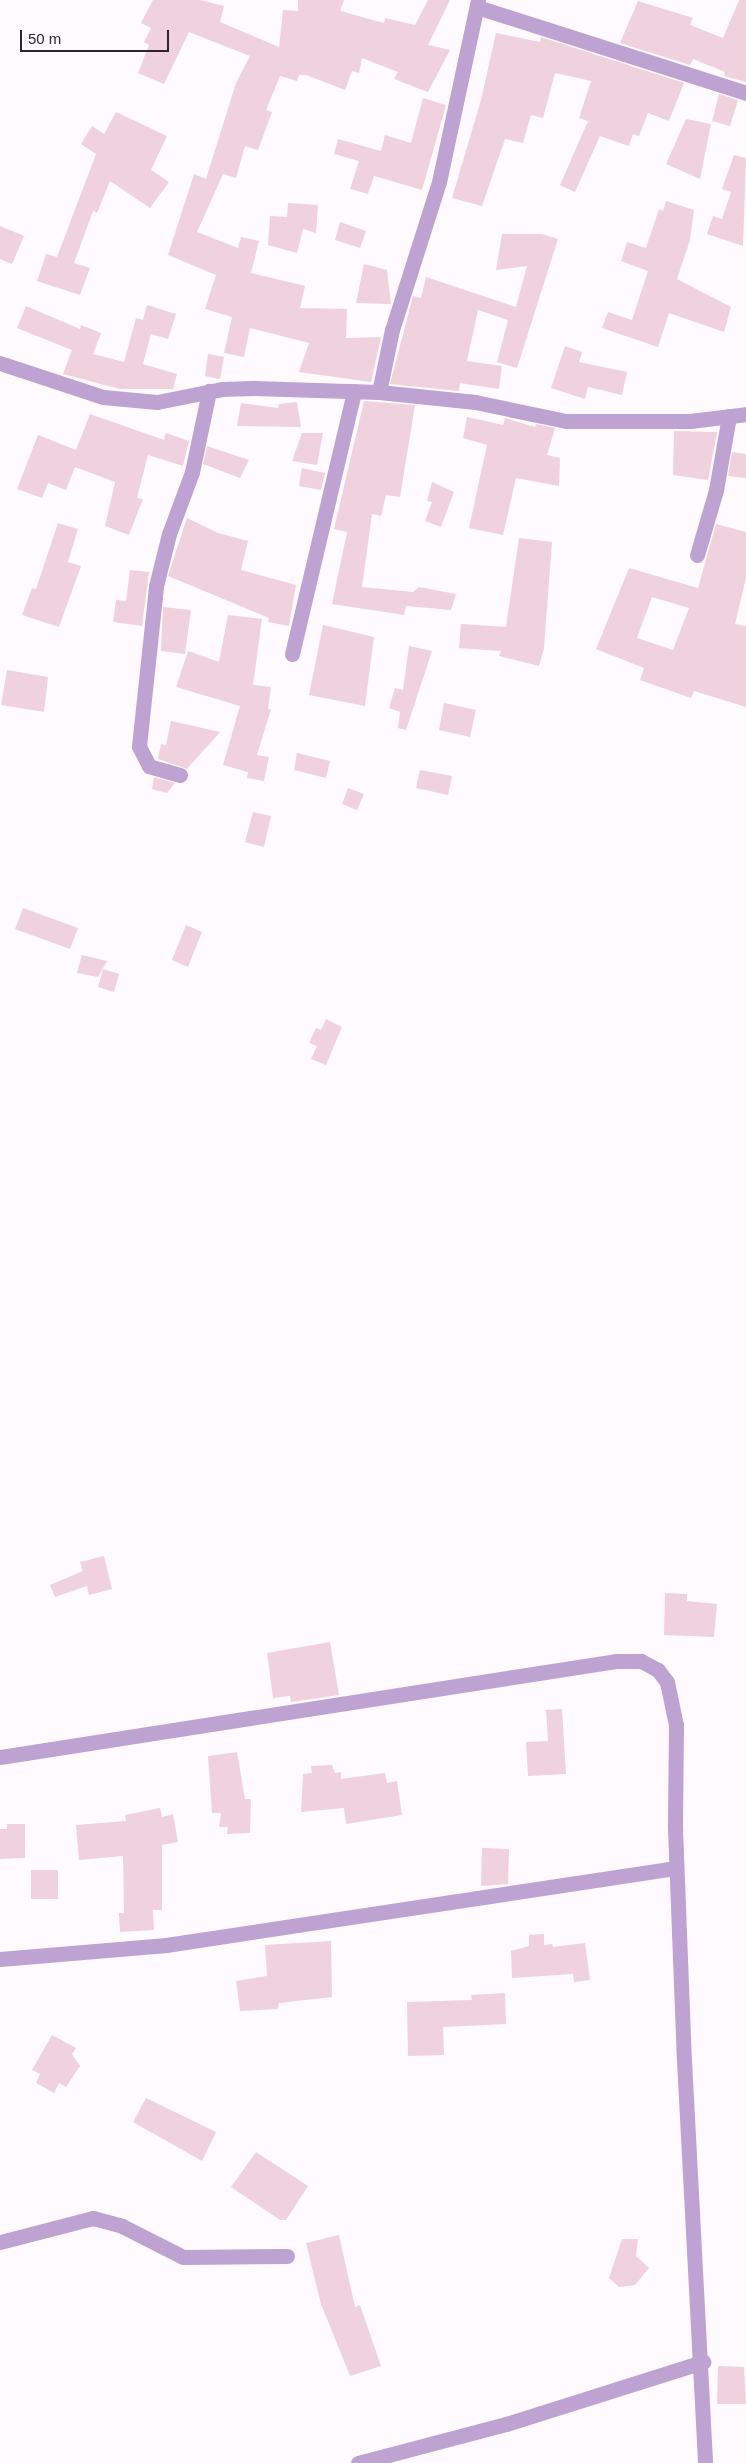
<!DOCTYPE html>
<html>
<head>
<meta charset="utf-8">
<style>
  body { margin:0 }
  #map { position:relative; width:746px; height:2463px; overflow:hidden; background:#fffafe; font-family:Helvetica,sans-serif }
  div>[style] { position:absolute }
  .building>* { inset:0; background:#f0d1de }
  .minor>* { height:15px; margin:-7.5px; padding:0 7.5px; transform-origin:7.5px; border-radius:7.5px; background:#bea2d1 }
  span { translate:-50% -50%; white-space:nowrap; text-align:center; line-height:1.15; -webkit-text-stroke:5px #fffafe; paint-order:stroke }
  .scale { position:absolute; left:20px; top:30px; width:149px; height:22px; box-sizing:border-box; border:2px solid #2d242c; border-top:0; padding-left:6px; font-size:15px; line-height:18px; white-space:nowrap; color:#2d242c; -webkit-text-stroke:4px #fffafe; paint-order:stroke }
</style>
</head>
<body>
<div id="map">
  <div class="building">
    <div style="clip-path:polygon(153px 0,200px 0,224px 6px,220px 22px,279px 47px,283px 10px,298px 11px,298px 0,344px 0,340px 11px,384px 23px,385px 18px,415px 25px,428px 0,450px 0,428px 45px,450px 50px,428px 92px,394px 79px,398px 72px,362px 58px,359px 73px,352px 71px,345px 90px,306px 75px,299px 75px,297px 81px,280px 76px,266px 110px,272px 112px,258px 150px,245px 146px,236px 178px,223px 174px,197px 232px,238px 248px,241px 237px,259px 241px,251px 273px,305px 286px,300px 308px,347px 309px,346px 338px,381px 337px,371px 382px,299px 372px,309px 343px,250px 328px,244px 357px,224px 353px,232px 317px,205px 309px,216px 275px,168px 255px,194px 174px,206px 179px,236px 83px,250px 56px,189px 32px,164px 84px,138px 73px,149px 45px,144px 42px,151px 28px,141px 23px)"></div>
    <div style="clip-path:polygon(739px 0,746px 0,746px 82px,724px 76px,725px 72px,693px 59px,690px 65px,620px 43px,638px 1px,693px 18px,690px 25px,723px 38px)"></div>
    <div style="clip-path:polygon(496px 33px,540px 42px,541px 37px,684px 83px,669px 121px,648px 113px,639px 136px,633px 134px,629px 146px,600px 136px,575px 192px,560px 185px,588px 121px,579px 118px,591px 81px,555px 73px,543px 118px,531px 115px,523px 143px,505px 139px,482px 206px,452px 198px,481px 100px)"></div>
    <div style="clip-path:polygon(719px 94px,738px 100px,730px 126px,712px 121px)"></div>
    <div style="clip-path:polygon(423px 98px,446px 105px,422px 190px,374px 176px,368px 194px,350px 189px,359px 161px,334px 154px,338px 139px,381px 151px,385px 135px,411px 143px)"></div>
    <div style="clip-path:polygon(116px 112px,167px 136px,151px 170px,169px 182px,150px 208px,110px 181px,97px 213px,93px 211px,74px 263px,90px 268px,80px 295px,37px 281px,46px 254px,57px 257px,96px 154px,81px 144px,92px 126px,104px 134px)"></div>
    <div style="clip-path:polygon(686px 119px,711px 124px,700px 179px,666px 164px)"></div>
    <div style="clip-path:polygon(734px 155px,746px 158px,743px 246px,707px 234px,713px 216px,722px 219px,731px 192px,722px 189px)"></div>
    <div style="clip-path:polygon(666px 201px,694px 210px,690px 240px,677px 279px,731px 307px,724px 332px,669px 313px,658px 347px,602px 328px,608px 312px,632px 320px,648px 271px,621px 261px,627px 242px,646px 248px,659px 209px,663px 211px)"></div>
    <div style="clip-path:polygon(288px 203px,318px 205px,316px 233px,303px 229px,297px 253px,268px 245px,270px 216px,287px 217px)"></div>
    <div style="clip-path:polygon(340px 222px,366px 231px,360px 248px,335px 240px)"></div>
    <div style="clip-path:polygon(0 226px,24px 236px,12px 264px,0 259px)"></div>
    <div style="clip-path:polygon(502px 234px,542px 234px,558px 239px,517px 368px,497px 362px,508px 320px,478px 310px,467px 361px,502px 366px,499px 389px,460px 383px,459px 391px,390px 384px,413px 296px,421px 298px,426px 277px,516px 307px,527px 266px,496px 270px)"></div>
    <div style="clip-path:polygon(364px 264px,387px 270px,391px 304px,356px 303px)"></div>
    <div style="clip-path:polygon(147px 305px,176px 314px,168px 339px,151px 334px,143px 364px,177px 374px,173px 389px,120px 389px,63px 374px,72px 350px,17px 328px,26px 306px,80px 329px,81px 325px,101px 333px,93px 354px,124px 362px,136px 318px,143px 320px)"></div>
    <div style="clip-path:polygon(565px 346px,582px 352px,579px 362px,627px 372px,622px 395px,588px 387px,585px 399px,551px 388px)"></div>
    <div style="clip-path:polygon(208px 354px,224px 357px,220px 379px,205px 376px)"></div>
    <div style="clip-path:polygon(364px 401px,415px 405px,400px 497px,386px 495px,381px 516px,372px 514px,362px 587px,413px 592px,419px 587px,456px 594px,451px 610px,406px 606px,404px 615px,332px 604px,347px 532px,334px 529px)"></div>
    <div style="clip-path:polygon(297px 402px,301px 427px,237px 426px,241px 403px,278px 408px,279px 404px)"></div>
    <div style="clip-path:polygon(90px 414px,164px 440px,166px 433px,189px 441px,183px 466px,148px 455px,137px 498px,143px 499px,129px 535px,105px 526px,115px 482px,75px 467px,66px 490px,48px 483px,42px 498px,17px 489px,38px 435px,76px 450px)"></div>
    <div style="clip-path:polygon(467px 417px,503px 425px,505px 418px,535px 427px,536px 424px,555px 428px,547px 455px,560px 458px,559px 486px,516px 478px,503px 535px,469px 528px,487px 445px,463px 438px)"></div>
    <div style="clip-path:polygon(674px 431px,717px 432px,708px 480px,673px 475px)"></div>
    <div style="clip-path:polygon(302px 433px,323px 433px,317px 465px,292px 461px)"></div>
    <div style="clip-path:polygon(207px 446px,249px 460px,240px 478px,203px 464px)"></div>
    <div style="clip-path:polygon(732px 452px,746px 454px,746px 478px,728px 476px)"></div>
    <div style="clip-path:polygon(302px 468px,325px 473px,321px 490px,299px 486px)"></div>
    <div style="clip-path:polygon(432px 482px,454px 492px,441px 527px,425px 521px,432px 502px,427px 501px)"></div>
    <div style="clip-path:polygon(187px 518px,218px 533px,248px 541px,241px 570px,296px 585px,289px 626px,268px 622px,269px 618px,168px 576px)"></div>
    <div style="clip-path:polygon(58px 523px,78px 529px,68px 562px,81px 566px,59px 627px,22px 615px,32px 588px,36px 589px)"></div>
    <div style="clip-path:polygon(evenodd,716px 524px,746px 532px,746px 578px,735px 624px,746px 626px,746px 707px,694px 691px,691px 698px,640px 680px,644px 668px,596px 649px,629px 568px,698px 588px,716px 524px,652px 597px,689px 608px,673px 650px,637px 638px,652px 597px)"></div>
    <div style="clip-path:polygon(519px 538px,552px 542px,544px 648px,539px 666px,499px 656px,501px 651px,459px 648px,461px 624px,506px 627px)"></div>
    <div style="clip-path:polygon(130px 570px,149px 572px,142px 626px,113px 622px,116px 600px,126px 601px)"></div>
    <div style="clip-path:polygon(163px 607px,191px 610px,185px 654px,161px 651px)"></div>
    <div style="clip-path:polygon(228px 615px,262px 619px,253px 685px,271px 687px,268px 709px,271px 709px,257px 755px,269px 757px,264px 781px,247px 778px,248px 772px,223px 765px,240px 706px,176px 687px,188px 651px,219px 662px)"></div>
    <div style="clip-path:polygon(323px 625px,374px 637px,365px 706px,309px 695px)"></div>
    <div style="clip-path:polygon(409px 646px,432px 651px,406px 730px,398px 728px,400px 712px,389px 708px,395px 688px,403px 690px)"></div>
    <div style="clip-path:polygon(7px 670px,48px 677px,44px 712px,1px 705px)"></div>
    <div style="clip-path:polygon(444px 703px,476px 710px,470px 737px,439px 730px)"></div>
    <div style="clip-path:polygon(171px 721px,220px 732px,187px 769px,158px 759px,161px 744px,166px 745px)"></div>
    <div style="clip-path:polygon(297px 753px,330px 761px,326px 778px,294px 770px)"></div>
    <div style="clip-path:polygon(420px 770px,452px 776px,448px 795px,416px 788px)"></div>
    <div style="clip-path:polygon(154px 777px,175px 783px,167px 793px,152px 789px)"></div>
    <div style="clip-path:polygon(348px 788px,364px 794px,357px 810px,342px 804px)"></div>
    <div style="clip-path:polygon(253px 812px,271px 816px,264px 847px,245px 842px)"></div>
    <div style="clip-path:polygon(23px 908px,78px 928px,70px 949px,15px 929px)"></div>
    <div style="clip-path:polygon(186px 925px,202px 932px,188px 967px,172px 960px)"></div>
    <div style="clip-path:polygon(82px 955px,107px 961px,98px 977px,77px 973px)"></div>
    <div style="clip-path:polygon(103px 969px,119px 974px,114px 992px,98px 987px)"></div>
    <div style="clip-path:polygon(326px 1019px,342px 1027px,326px 1065px,311px 1059px,317px 1046px,309px 1043px,316px 1028px,321px 1030px)"></div>
    <div style="clip-path:polygon(104px 1556px,112px 1589px,89px 1595px,87px 1586px,55px 1597px,50px 1585px,83px 1571px,80px 1562px)"></div>
    <div style="clip-path:polygon(665px 1593px,687px 1594px,687px 1601px,717px 1604px,714px 1637px,664px 1635px)"></div>
    <div style="clip-path:polygon(330px 1642px,339px 1695px,291px 1702px,290px 1696px,273px 1698px,267px 1653px)"></div>
    <div style="clip-path:polygon(562px 1709px,566px 1774px,528px 1776px,526px 1742px,548px 1741px,546px 1710px)"></div>
    <div style="clip-path:polygon(237px 1752px,245px 1799px,251px 1799px,250px 1833px,227px 1834px,228px 1827px,219px 1827px,221px 1813px,212px 1813px,208px 1756px)"></div>
    <div style="clip-path:polygon(332px 1765px,335px 1773px,341px 1772px,341px 1779px,385px 1773px,387px 1783px,397px 1781px,402px 1815px,346px 1824px,344px 1808px,301px 1812px,303px 1774px,312px 1773px,311px 1766px)"></div>
    <div style="clip-path:polygon(160px 1808px,162px 1817px,173px 1814px,178px 1842px,162px 1845px,162px 1910px,153px 1910px,154px 1930px,120px 1932px,119px 1913px,124px 1913px,123px 1856px,79px 1860px,76px 1825px,126px 1821px,125px 1815px)"></div>
    <div style="clip-path:polygon(7px 1824px,25px 1824px,25px 1858px,0 1859px,0 1829px,7px 1829px)"></div>
    <div style="clip-path:polygon(482px 1848px,509px 1849px,508px 1884px,481px 1886px)"></div>
    <div style="clip-path:polygon(31px 1870px,58px 1870px,58px 1899px,31px 1899px)"></div>
    <div style="clip-path:polygon(544px 1934px,544px 1945px,552px 1944px,553px 1947px,585px 1943px,590px 1980px,574px 1982px,573px 1974px,512px 1978px,511px 1951px,529px 1946px,529px 1935px)"></div>
    <div style="clip-path:polygon(331px 1941px,332px 1997px,279px 2003px,278px 2009px,240px 2011px,236px 1981px,267px 1976px,265px 1945px)"></div>
    <div style="clip-path:polygon(505px 1993px,506px 2024px,443px 2027px,444px 2055px,408px 2056px,407px 2002px,472px 2000px,471px 1995px)"></div>
    <div style="clip-path:polygon(52px 2035px,76px 2048px,72px 2054px,80px 2066px,66px 2087px,59px 2083px,54px 2093px,36px 2083px,40px 2074px,32px 2070px)"></div>
    <div style="clip-path:polygon(146px 2098px,216px 2132px,202px 2161px,133px 2122px)"></div>
    <div style="clip-path:polygon(256px 2152px,308px 2186px,286px 2220px,280px 2220px,231px 2187px)"></div>
    <div style="clip-path:polygon(339px 2235px,355px 2307px,360px 2305px,381px 2366px,350px 2376px,321px 2304px,306px 2243px)"></div>
    <div style="clip-path:polygon(622px 2239px,638px 2239px,636px 2256px,649px 2268px,635px 2285px,619px 2287px,609px 2278px)"></div>
    <div style="clip-path:polygon(718px 2366px,744px 2367px,746px 2404px,717px 2404px)"></div>
  </div>
  <div class="minor">
    <div style="left:477px;top:7px;width:282px;rotate:17.7deg"></div>
    <div style="left:0;top:363px;width:108px;rotate:18.3deg"></div>
    <div style="left:103px;top:397px;width:54px;rotate:5.3deg"></div>
    <div style="left:157px;top:402px;width:66px;rotate:-11.3deg"></div>
    <div style="left:222px;top:389px;width:31px;rotate:-2deg"></div>
    <div style="left:253px;top:388px;width:126px;rotate:1.8deg"></div>
    <div style="left:379px;top:392px;width:97px;rotate:5.9deg"></div>
    <div style="left:475px;top:402px;width:93px;rotate:11.8deg"></div>
    <div style="left:566px;top:421px;width:124px"></div>
    <div style="left:690px;top:421px;width:56px;rotate:-7.1deg"></div>
    <div style="left:379px;top:392px;width:63px;rotate:-78.2deg"></div>
    <div style="left:392px;top:330px;width:155px;rotate:-72.4deg"></div>
    <div style="left:439px;top:182px;width:186px;rotate:-77.9deg"></div>
    <div style="left:697px;top:555px;width:68px;rotate:-73.7deg"></div>
    <div style="left:716px;top:490px;width:75px;rotate:-80deg"></div>
    <div style="left:292px;top:654px;width:270px;rotate:-76.7deg"></div>
    <div style="left:180px;top:775px;width:32px;rotate:-164deg"></div>
    <div style="left:149px;top:766px;width:22px;rotate:-117deg"></div>
    <div style="left:139px;top:746px;width:161px;rotate:-83.9deg"></div>
    <div style="left:156px;top:586px;width:54px;rotate:-76deg"></div>
    <div style="left:169px;top:534px;width:66px;rotate:-69.6deg"></div>
    <div style="left:192px;top:472px;width:83px;rotate:-78.1deg"></div>
    <div style="left:0;top:1757px;width:623px;rotate:-8.86deg"></div>
    <div style="left:616px;top:1661px;width:25px"></div>
    <div style="left:641px;top:1661px;width:19px;rotate:28deg"></div>
    <div style="left:658px;top:1670px;width:15px;rotate:53deg"></div>
    <div style="left:667px;top:1682px;width:44px;rotate:78.2deg"></div>
    <div style="left:676px;top:1725px;width:103px;rotate:90.6deg"></div>
    <div style="left:675px;top:1828px;width:232px;rotate:87.8deg"></div>
    <div style="left:684px;top:2060px;width:404px;rotate:87deg"></div>
    <div style="left:0;top:1959px;width:167px;rotate:-4.8deg"></div>
    <div style="left:166px;top:1945px;width:516px;rotate:-8.59deg"></div>
    <div style="left:0;top:2242px;width:96px;rotate:-14.5deg"></div>
    <div style="left:93px;top:2218px;width:30px;rotate:15deg"></div>
    <div style="left:122px;top:2226px;width:68px;rotate:26.9deg"></div>
    <div style="left:183px;top:2257px;width:104px;rotate:-0.6deg"></div>
    <div style="left:358px;top:2463px;width:153px;rotate:-14.8deg"></div>
    <div style="left:506px;top:2424px;width:207px;rotate:-17.5deg"></div>
  </div>
  <div class="scale">50 m</div>
</div>
</body>
</html>
